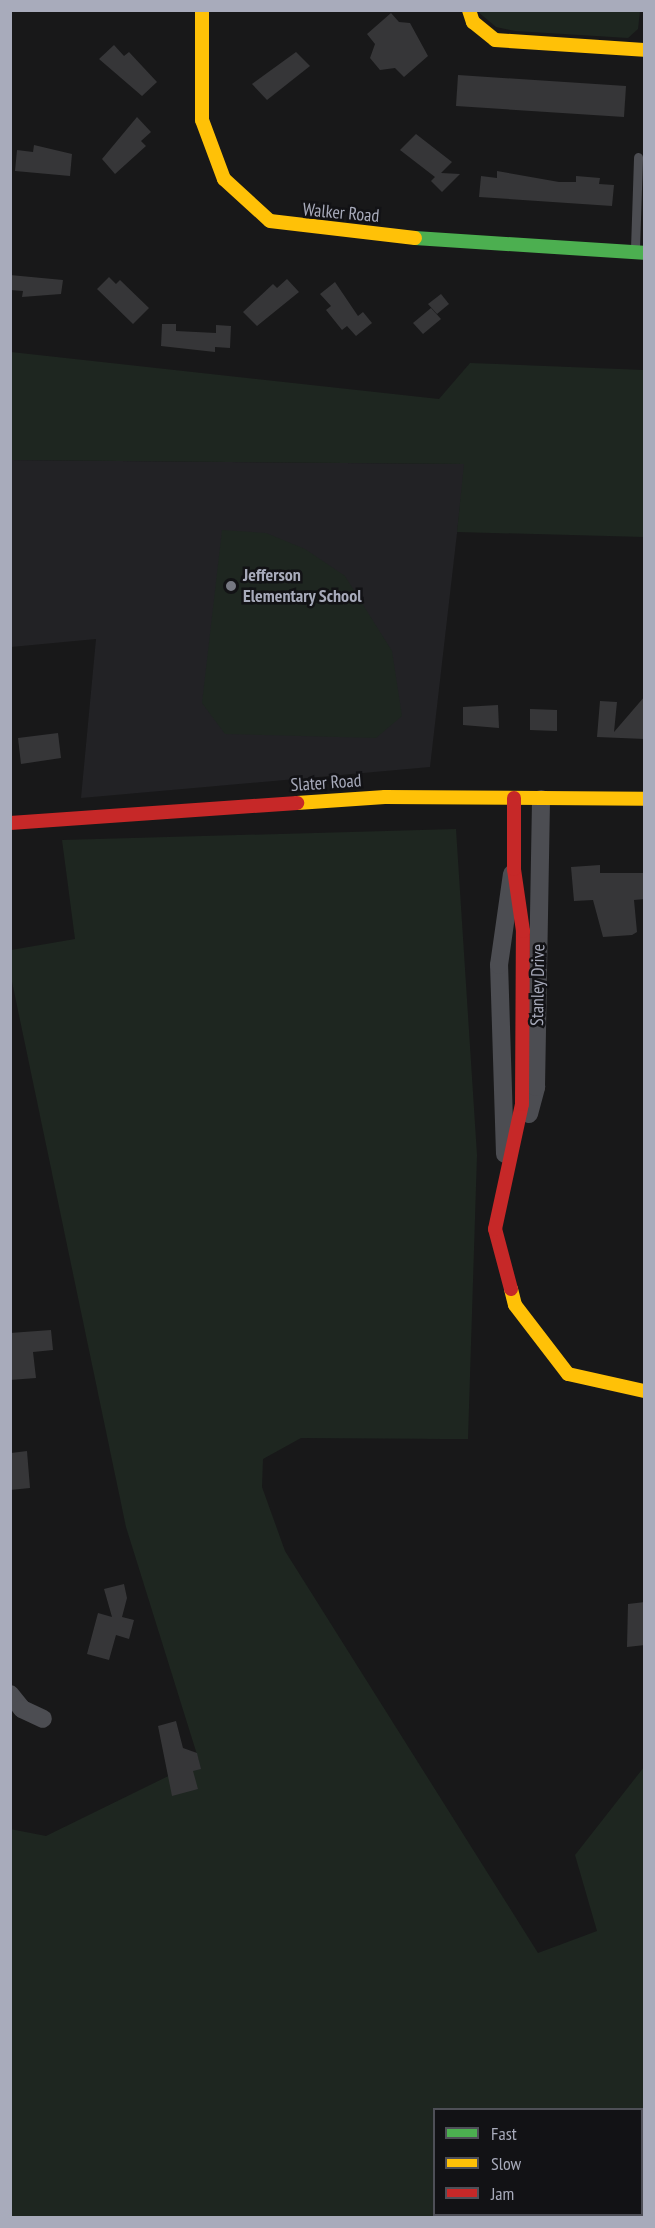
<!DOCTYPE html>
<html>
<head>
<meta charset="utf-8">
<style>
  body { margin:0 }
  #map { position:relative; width:655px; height:2228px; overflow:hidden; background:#181819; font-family:"PT Sans Narrow",sans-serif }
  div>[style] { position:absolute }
  .built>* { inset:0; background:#222225 }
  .green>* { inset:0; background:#1e2620 }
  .building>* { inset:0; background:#363638 }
  .lane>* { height:9px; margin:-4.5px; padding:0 4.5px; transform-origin:4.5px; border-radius:4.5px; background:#4c4d52 }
  .street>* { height:18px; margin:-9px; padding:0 9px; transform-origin:9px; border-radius:9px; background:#4c4d52 }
  .fast>* { height:14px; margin:-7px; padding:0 7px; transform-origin:7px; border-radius:7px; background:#4caf50 }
  .slow>* { height:14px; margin:-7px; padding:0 7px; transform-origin:7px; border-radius:7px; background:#ffc107 }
  .jam>* { height:14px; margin:-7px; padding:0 7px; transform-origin:7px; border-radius:7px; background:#c62828 }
  .dots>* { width:16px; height:16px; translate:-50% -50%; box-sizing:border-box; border:3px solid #121215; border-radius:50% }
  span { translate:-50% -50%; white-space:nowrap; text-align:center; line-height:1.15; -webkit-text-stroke:5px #121215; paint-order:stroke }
  .street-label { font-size:18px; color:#a8abbb }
  .poi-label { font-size:18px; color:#a8abbb; font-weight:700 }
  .left { translate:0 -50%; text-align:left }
  .frame { position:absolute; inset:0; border:12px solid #a8abbb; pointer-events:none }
  .legend { position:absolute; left:433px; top:2108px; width:210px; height:108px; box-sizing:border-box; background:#121215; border:2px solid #4e4f57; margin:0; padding:8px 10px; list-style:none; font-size:18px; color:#a8abbb }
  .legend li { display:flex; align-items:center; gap:12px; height:30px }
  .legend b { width:30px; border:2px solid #4e4f57 }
</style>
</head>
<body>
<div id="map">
  <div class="built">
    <div style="clip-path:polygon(11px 460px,465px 464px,430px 767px,81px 798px,96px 639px,11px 647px)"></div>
  </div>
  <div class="green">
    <div style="clip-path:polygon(477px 11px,640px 11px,638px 29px,628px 38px,515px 31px,496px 27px)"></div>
    <div style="clip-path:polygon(11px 352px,439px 399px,470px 363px,644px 370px,644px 537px,457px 532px,464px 464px,11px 460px)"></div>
    <div style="clip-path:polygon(222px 530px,266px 533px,305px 549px,345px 576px,392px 651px,402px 716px,376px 738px,225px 734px,202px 703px)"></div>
    <div style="clip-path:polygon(evenodd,456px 829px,477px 1155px,468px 1439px,301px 1438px,263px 1459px,262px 1487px,285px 1551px,538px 1953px,597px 1931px,575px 1855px,644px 1767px,644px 2217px,11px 2217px,10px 1829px,46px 1836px,199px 1761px,126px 1527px,11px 977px,11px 950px,75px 939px,62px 840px,456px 829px,434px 2110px,642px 2110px,642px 2214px,434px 2214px,434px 2110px)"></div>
  </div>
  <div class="building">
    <div style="clip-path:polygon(391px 13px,399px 22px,410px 23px,428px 56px,404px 77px,395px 68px,380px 70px,370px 58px,375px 44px,367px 34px)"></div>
    <div style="clip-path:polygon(114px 45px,124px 56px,129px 52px,157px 82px,142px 96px,99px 59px)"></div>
    <div style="clip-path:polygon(296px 52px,310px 66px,267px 100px,252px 84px)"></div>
    <div style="clip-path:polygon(458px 75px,626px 86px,624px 117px,456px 106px)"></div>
    <div style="clip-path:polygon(137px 117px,151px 132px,141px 141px,146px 146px,115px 174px,102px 159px)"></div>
    <div style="clip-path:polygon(416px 134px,452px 162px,441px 173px,460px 174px,442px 192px,431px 181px,435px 177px,400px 150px)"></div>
    <div style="clip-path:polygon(34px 145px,72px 154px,70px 176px,15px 171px,17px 150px,33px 152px)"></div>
    <div style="clip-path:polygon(497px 171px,559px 182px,576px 182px,576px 176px,600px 178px,599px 184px,614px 185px,612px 206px,479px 197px,481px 176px,497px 178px)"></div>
    <div style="clip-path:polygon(10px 275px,63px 280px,61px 294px,22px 297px,23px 291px,10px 290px)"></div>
    <div style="clip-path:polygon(109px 277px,116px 284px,120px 280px,149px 308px,133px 324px,97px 289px)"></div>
    <div style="clip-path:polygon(287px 279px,299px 292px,257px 326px,243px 312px,273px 284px,277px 288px)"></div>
    <div style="clip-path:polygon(335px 282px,358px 316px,363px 312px,372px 323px,356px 336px,347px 326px,342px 330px,326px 310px,331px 306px,320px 294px)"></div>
    <div style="clip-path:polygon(441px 294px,449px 304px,437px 314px,428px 304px)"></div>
    <div style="clip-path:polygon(431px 308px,441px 319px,423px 334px,413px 323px)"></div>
    <div style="clip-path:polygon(162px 324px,176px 324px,176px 331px,216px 333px,216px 325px,231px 326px,230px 348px,215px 347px,215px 352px,161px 346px)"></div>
    <div style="clip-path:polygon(645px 696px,645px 739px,597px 737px,600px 701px,617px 702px,614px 732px)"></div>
    <div style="clip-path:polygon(498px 705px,499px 728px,463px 725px,463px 707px)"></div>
    <div style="clip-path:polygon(530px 709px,557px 710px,557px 731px,530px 730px)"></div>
    <div style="clip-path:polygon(58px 733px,61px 758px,21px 764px,18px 738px)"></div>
    <div style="clip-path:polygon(600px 865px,600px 873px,644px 873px,645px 899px,634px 900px,637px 932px,632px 935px,603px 937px,593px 900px,574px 901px,571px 867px)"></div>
    <div style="clip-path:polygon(51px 1330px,53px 1350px,33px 1352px,36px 1378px,10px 1380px,10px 1333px)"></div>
    <div style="clip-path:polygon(27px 1451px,30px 1488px,10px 1490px,11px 1453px)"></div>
    <div style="clip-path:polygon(124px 1584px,127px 1598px,122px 1617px,134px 1620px,129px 1639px,116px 1635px,109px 1660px,87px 1654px,98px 1613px,112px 1617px,104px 1589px)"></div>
    <div style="clip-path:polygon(645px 1602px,645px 1645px,627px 1647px,628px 1604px)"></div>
    <div style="clip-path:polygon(176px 1721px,183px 1748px,197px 1753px,201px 1769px,193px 1771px,198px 1789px,172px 1796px,158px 1726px)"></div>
  </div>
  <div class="lane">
    <div style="left:635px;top:249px;width:92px;rotate:-88.1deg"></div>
  </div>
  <div class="street">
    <div style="left:529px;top:1114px;width:28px;rotate:-75deg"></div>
    <div style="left:536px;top:1087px;width:288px;rotate:-89deg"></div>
    <div style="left:505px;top:1154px;width:189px;rotate:-91.8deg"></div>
    <div style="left:499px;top:965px;width:92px;rotate:-81.9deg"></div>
    <div style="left:10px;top:1694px;width:19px;rotate:51deg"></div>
    <div style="left:22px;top:1709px;width:23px;rotate:25deg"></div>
  </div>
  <div class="fast">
    <div style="left:415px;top:238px;width:229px;rotate:3.7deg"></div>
  </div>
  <div class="slow">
    <div style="left:202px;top:10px;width:110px;rotate:90deg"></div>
    <div style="left:202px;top:120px;width:63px;rotate:69.6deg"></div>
    <div style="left:224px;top:179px;width:62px;rotate:42.4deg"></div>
    <div style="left:270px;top:221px;width:146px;rotate:6.7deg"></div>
    <div style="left:469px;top:10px;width:13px;rotate:72deg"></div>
    <div style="left:473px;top:22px;width:28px;rotate:39deg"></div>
    <div style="left:495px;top:40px;width:149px;rotate:3.8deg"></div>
    <div style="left:297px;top:803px;width:88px;rotate:-3.9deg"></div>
    <div style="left:385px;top:797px;width:259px;rotate:0.4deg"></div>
    <div style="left:511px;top:1289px;width:16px;rotate:76deg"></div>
    <div style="left:515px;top:1305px;width:87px;rotate:52.5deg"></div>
    <div style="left:568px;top:1374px;width:78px;rotate:12.6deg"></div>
  </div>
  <div class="jam">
    <div style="left:10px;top:823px;width:288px;rotate:-4deg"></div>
    <div style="left:511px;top:1289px;width:62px;rotate:-104.9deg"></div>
    <div style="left:495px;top:1229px;width:128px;rotate:-77.8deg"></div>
    <div style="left:522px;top:1104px;width:173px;rotate:-89.7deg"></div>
    <div style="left:523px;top:931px;width:63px;rotate:-98.3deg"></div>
    <div style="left:514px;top:869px;width:71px;rotate:-90deg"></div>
  </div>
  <div class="dots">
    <div style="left:231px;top:586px;background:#767882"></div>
  </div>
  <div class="street-label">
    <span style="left:341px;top:213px;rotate:5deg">Walker Road</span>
    <span style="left:326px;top:783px;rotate:-4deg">Slater Road</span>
    <span style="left:538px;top:985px;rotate:-89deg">Stanley Drive</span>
  </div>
  <div class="poi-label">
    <span class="left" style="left:243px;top:586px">Jefferson<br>Elementary School</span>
  </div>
  <div class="frame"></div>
  <ul class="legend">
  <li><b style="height:8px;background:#4caf50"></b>Fast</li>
  <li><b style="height:8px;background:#ffc107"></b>Slow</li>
  <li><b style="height:8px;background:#c62828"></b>Jam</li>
  </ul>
</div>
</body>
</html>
